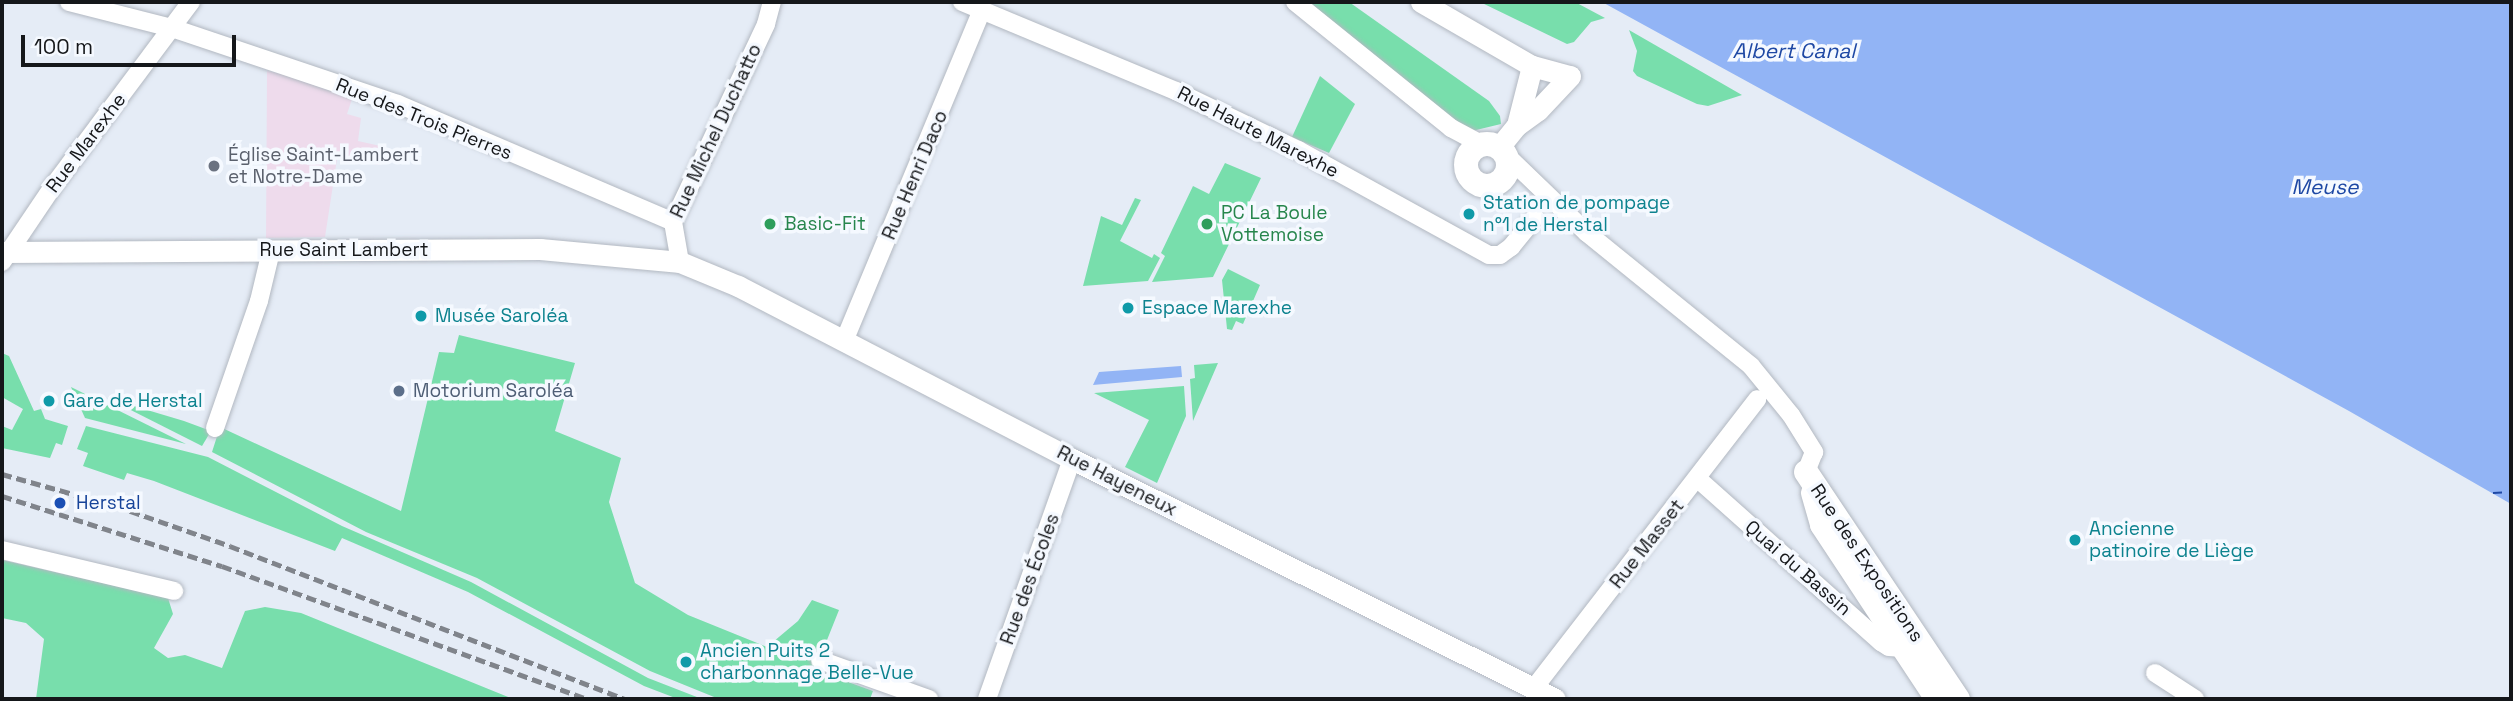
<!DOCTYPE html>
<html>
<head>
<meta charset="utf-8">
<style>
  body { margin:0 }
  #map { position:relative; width:2513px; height:701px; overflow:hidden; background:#e5ecf6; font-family:"Space Grotesk",sans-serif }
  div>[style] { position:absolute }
  .education>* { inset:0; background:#eedbec }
  .green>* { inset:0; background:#78deac }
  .water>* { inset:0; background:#92b4f5 }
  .ferry>* { height:2px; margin-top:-1px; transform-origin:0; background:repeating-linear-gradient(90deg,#1e48a4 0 9px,transparent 0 16px) }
  .roads { filter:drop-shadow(0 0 2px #b2b8c1) drop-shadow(0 0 2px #b2b8c1) }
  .minor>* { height:18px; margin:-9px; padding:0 9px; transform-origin:9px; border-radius:9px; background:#fff }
  .tertiary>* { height:21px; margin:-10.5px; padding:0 10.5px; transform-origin:10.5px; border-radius:10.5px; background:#fff }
  .secondary>* { height:24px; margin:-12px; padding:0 12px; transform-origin:12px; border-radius:12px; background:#fff }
  .secondary>.ring { margin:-12px; padding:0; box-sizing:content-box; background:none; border:24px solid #fff; border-radius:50% }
  .rail>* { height:4.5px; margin-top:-2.25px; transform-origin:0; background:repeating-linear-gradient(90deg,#80848b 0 10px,transparent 0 15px) }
  .dots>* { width:19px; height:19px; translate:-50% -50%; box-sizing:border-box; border:4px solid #f5f9ff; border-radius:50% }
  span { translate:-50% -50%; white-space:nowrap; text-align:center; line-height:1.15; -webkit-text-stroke:7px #f5f9ff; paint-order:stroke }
  .street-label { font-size:19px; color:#15171a }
  .worship-label { font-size:19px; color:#5b616d }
  .left { translate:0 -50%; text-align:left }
  .culture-label { font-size:19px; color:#0d838f }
  .leisure-label { font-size:19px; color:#27864d }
  .service-label { font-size:19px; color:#4e5e75 }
  .transit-label { font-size:19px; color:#164399 }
  .water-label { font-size:21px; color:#1e48a4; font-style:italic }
  .frame { position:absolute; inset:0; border:4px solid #15171a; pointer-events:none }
  .scale { position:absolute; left:21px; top:35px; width:215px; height:32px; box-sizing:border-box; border:4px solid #15171a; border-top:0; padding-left:9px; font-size:21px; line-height:24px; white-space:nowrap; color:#15171a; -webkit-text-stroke:5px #f5f9ff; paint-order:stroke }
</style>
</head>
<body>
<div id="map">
  <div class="education">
    <div style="clip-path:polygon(267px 71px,287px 75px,352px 99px,347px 114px,361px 118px,358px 141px,385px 147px,380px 165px,337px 159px,325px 237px,266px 238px)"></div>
  </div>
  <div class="green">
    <div style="clip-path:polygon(1285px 2px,1349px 2px,1489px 101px,1500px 116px,1501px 124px,1472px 131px,1384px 83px)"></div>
    <div style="clip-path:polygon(1480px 2px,1575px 2px,1605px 18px,1591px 22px,1574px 42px,1567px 44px)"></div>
    <div style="clip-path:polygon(1629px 30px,1742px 95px,1708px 106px,1697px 104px,1637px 76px,1633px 71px,1637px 51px)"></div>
    <div style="clip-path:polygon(1320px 76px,1355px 104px,1329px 153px,1292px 137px)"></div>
    <div style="clip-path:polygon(1225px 163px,1261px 178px,1213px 277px,1152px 282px,1165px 256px,1161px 253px,1193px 186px,1209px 194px)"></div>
    <div style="clip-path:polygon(1135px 198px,1141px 200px,1120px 241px,1152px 258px,1154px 254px,1160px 258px,1148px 281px,1083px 286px,1101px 216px,1122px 225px)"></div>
    <div style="clip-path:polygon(1228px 269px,1260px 285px,1243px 324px,1236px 321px,1232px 330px,1227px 329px,1222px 280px)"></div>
    <div style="clip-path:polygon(459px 335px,575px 363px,555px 431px,621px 458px,609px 502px,635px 583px,688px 615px,767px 647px,798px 621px,812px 600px,839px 610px,815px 670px,873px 691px,870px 699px,719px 699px,650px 671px,477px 578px,366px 532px,212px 452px,220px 427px,401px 511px,439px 352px,454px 353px)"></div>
    <div style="clip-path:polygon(2px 353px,9px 356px,34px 411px,41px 409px,45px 419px,68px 426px,62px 445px,56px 443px,50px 458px,2px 448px,2px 426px,12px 430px,23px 409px,2px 397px)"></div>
    <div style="clip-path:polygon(1218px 363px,1193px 421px,1190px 379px,1195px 378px,1194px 365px)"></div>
    <div style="clip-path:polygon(1184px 386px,1186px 416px,1157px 483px,1125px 467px,1149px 420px,1094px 393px)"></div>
    <div style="clip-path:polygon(71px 387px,186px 444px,85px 418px)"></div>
    <div style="clip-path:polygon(107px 398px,184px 421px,211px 431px,202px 446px)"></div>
    <div style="clip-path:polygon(86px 426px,208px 457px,342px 526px,471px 582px,648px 678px,702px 699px,678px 699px,644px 686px,468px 592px,342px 538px,335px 551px,154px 481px,127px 473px,124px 480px,83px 466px,88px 453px,77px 449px)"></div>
    <div style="clip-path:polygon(2px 560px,168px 598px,173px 614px,154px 648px,168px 658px,185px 655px,222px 668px,245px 611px,265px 607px,301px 613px,513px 699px,36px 699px,44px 639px,26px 623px,2px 618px)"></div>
  </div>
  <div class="water">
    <div style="clip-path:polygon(1602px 2px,2511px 2px,2511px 504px,2349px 411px)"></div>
    <div style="clip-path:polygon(1181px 366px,1182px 377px,1093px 385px,1099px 372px)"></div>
  </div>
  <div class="ferry">
    <div style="left:2493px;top:493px;width:18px;rotate:-3deg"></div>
  </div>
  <div class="roads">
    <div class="minor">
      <div style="left:69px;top:2px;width:106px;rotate:14.2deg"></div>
      <div style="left:172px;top:28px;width:238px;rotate:18.6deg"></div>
      <div style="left:398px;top:104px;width:299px;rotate:23.2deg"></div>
      <div style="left:962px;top:2px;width:232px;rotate:22.6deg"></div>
      <div style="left:1176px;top:91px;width:136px;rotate:25.8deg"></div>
      <div style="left:1298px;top:150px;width:218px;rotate:28.8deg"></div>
      <div style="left:1489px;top:255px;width:11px"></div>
      <div style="left:1500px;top:255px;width:14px;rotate:-36deg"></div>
      <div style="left:1511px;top:247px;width:38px;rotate:-51deg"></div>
      <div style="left:1295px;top:2px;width:201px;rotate:38.9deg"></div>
      <div style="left:1451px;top:128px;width:34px;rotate:28deg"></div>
      <div style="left:1506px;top:155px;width:112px;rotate:43.9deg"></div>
      <div style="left:1587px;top:233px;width:211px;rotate:39deg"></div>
      <div style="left:1751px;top:366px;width:63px;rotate:50.8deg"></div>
      <div style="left:1791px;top:415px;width:44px;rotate:58.1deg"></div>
      <div style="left:1814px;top:452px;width:22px;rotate:112deg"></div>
      <div style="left:2px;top:262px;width:93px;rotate:-56deg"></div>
      <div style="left:54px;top:185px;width:229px;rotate:-53.2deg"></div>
      <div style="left:680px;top:262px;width:41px;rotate:-99.9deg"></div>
      <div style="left:673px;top:222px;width:219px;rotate:-64.8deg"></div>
      <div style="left:766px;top:24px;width:23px;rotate:-75deg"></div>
      <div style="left:845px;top:339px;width:356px;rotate:-67.4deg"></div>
      <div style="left:215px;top:428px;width:134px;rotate:-70.9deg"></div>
      <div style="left:259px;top:301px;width:51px;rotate:-76.5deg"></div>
      <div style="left:1698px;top:479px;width:245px;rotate:41.7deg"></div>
      <div style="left:1881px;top:642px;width:9px;rotate:32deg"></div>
      <div style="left:1889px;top:647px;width:14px;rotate:4deg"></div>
      <div style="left:2px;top:550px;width:177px;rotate:13.4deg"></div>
      <div style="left:820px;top:660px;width:116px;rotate:19.7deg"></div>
      <div style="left:2155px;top:673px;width:48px;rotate:33deg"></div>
      <div style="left:1534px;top:688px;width:365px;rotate:-52.3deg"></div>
      <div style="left:987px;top:699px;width:255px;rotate:-70.5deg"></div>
    </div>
    <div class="tertiary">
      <div style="left:1421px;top:2px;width:128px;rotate:30deg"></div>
      <div style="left:1532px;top:66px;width:39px;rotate:15deg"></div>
      <div style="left:1570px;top:76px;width:47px;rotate:133.3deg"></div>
      <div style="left:1538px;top:110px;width:26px;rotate:144deg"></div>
      <div style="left:1517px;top:125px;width:28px;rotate:129deg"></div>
      <div style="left:1517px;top:125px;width:61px;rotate:-75.7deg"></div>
      <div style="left:2px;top:252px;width:538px;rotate:-0.32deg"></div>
      <div style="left:540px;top:249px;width:141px;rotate:5.3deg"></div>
      <div style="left:680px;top:262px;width:63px;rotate:22.5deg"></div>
      <div style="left:738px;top:286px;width:376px;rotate:27.4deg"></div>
      <div style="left:1072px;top:459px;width:539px;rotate:26.42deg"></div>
    </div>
    <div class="secondary">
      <div class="ring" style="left:1466px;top:144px;width:18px;height:18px"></div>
      <div style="left:1806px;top:472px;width:273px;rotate:56.2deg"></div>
      <div style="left:1813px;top:493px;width:33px;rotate:74deg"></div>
      <div style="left:1822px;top:525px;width:209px;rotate:56.5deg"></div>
    </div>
  </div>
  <div class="rail">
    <div style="left:2px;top:474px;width:118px;rotate:15.7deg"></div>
    <div style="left:116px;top:506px;width:121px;rotate:19.3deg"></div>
    <div style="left:230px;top:546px;width:423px;rotate:21.2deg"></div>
    <div style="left:2px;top:496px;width:231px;rotate:17.7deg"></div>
    <div style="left:222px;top:566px;width:389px;rotate:20deg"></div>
  </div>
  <div class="dots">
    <div style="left:214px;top:166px;background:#6b7280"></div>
    <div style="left:1469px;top:214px;background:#0f9aa8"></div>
    <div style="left:770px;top:224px;background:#2e9e5b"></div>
    <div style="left:1207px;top:224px;background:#2e9e5b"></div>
    <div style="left:1128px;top:308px;background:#0f9aa8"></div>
    <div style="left:421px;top:316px;background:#0f9aa8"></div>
    <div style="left:399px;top:391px;background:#5c6f8a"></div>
    <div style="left:49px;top:401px;background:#0f9aa8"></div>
    <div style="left:60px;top:503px;background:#1a4fb4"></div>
    <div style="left:2075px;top:540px;background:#0f9aa8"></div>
    <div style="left:686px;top:662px;background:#0f9aa8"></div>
  </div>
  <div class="street-label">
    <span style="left:424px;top:119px;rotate:22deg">Rue des Trois Pierres</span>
    <span style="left:716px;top:131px;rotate:-65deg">Rue Michel Duchatto</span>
    <span style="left:1258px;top:132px;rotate:27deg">Rue Haute Marexhe</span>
    <span style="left:86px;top:143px;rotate:-53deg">Rue Marexhe</span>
    <span style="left:915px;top:175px;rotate:-67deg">Rue Henri Daco</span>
    <span style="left:344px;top:250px">Rue Saint Lambert</span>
    <span style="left:1117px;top:481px;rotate:27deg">Rue Hayeneux</span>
    <span style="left:1647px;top:544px;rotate:-52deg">Rue Masset</span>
    <span style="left:1867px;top:563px;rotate:56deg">Rue des Expositions</span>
    <span style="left:1798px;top:568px;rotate:41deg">Quai du Bassin</span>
    <span style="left:1030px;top:579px;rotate:-70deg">Rue des Écoles</span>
  </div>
  <div class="worship-label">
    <span class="left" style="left:228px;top:166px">Église Saint-Lambert<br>et Notre-Dame</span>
  </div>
  <div class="culture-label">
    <span class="left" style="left:1483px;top:214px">Station de pompage<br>n°1 de Herstal</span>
    <span class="left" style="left:1142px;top:308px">Espace Marexhe</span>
    <span class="left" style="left:435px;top:316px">Musée Saroléa</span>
    <span class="left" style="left:63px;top:401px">Gare de Herstal</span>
    <span class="left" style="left:2089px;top:540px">Ancienne<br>patinoire de Liège</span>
    <span class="left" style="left:700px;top:662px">Ancien Puits 2<br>charbonnage Belle-Vue</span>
  </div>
  <div class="leisure-label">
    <span class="left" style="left:1221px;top:224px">PC La Boule<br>Vottemoise</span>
    <span class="left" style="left:784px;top:224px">Basic-Fit</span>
  </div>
  <div class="service-label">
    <span class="left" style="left:413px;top:391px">Motorium Saroléa</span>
  </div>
  <div class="transit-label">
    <span class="left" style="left:76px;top:503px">Herstal</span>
  </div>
  <div class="water-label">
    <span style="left:1794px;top:51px">Albert Canal</span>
    <span style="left:2325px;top:187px">Meuse</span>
  </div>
  <div class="frame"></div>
  <div class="scale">100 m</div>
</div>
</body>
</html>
